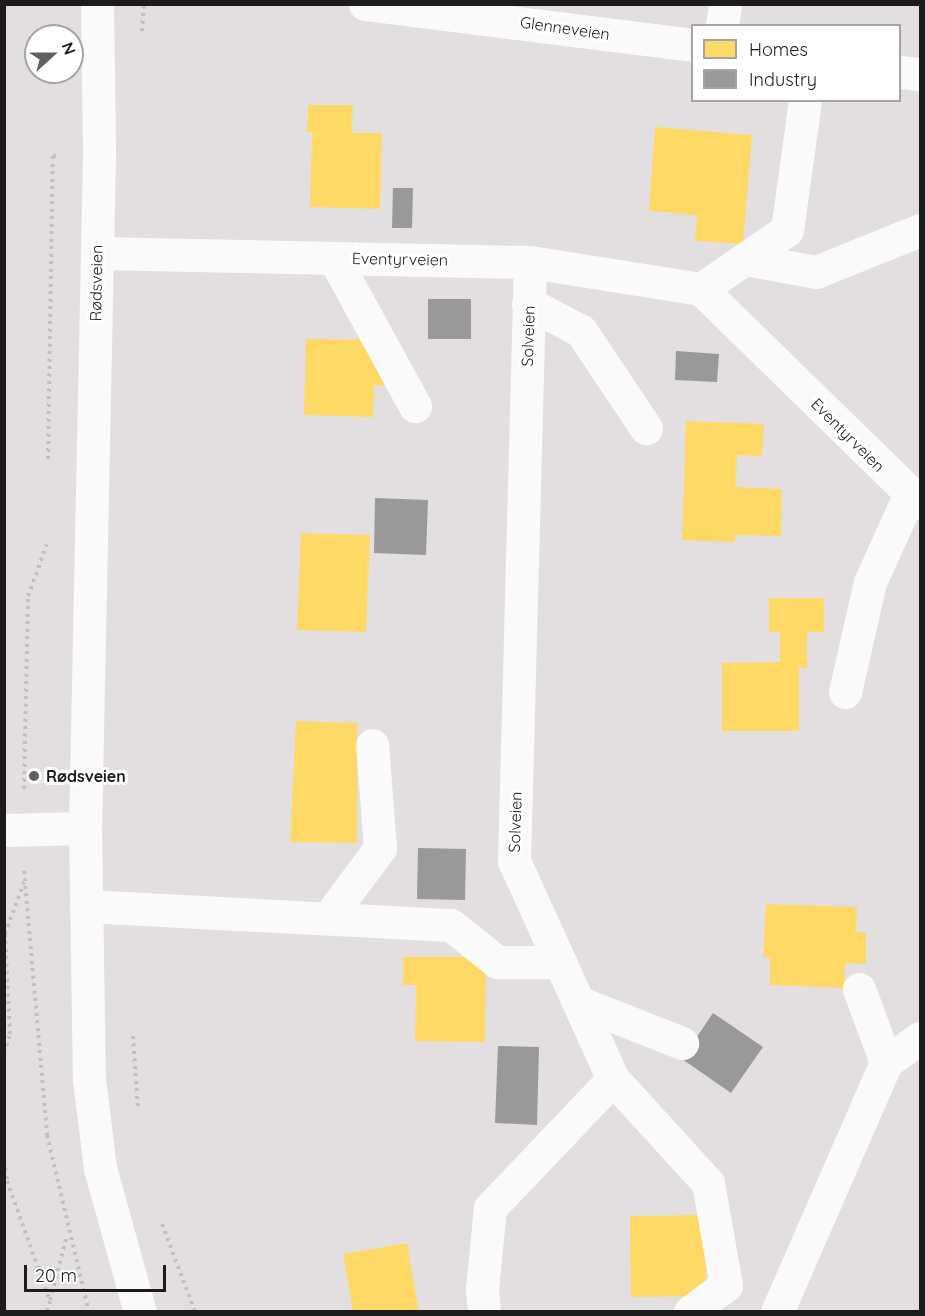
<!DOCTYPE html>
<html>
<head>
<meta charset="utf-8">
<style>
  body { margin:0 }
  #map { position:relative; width:925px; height:1316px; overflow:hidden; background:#e3dfe1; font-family:Quicksand,sans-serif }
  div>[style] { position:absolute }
  .homes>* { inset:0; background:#ffd966 }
  .industry>* { inset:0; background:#999 }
  .path>* { height:4px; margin-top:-2px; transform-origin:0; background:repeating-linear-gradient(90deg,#c0c0c0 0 3px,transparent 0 7.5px) }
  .minor>* { height:33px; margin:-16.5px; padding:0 16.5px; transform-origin:16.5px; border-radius:16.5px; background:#fbfafa }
  .highway>* { height:33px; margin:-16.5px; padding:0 16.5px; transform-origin:16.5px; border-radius:16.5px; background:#fbfafa }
  .dots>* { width:16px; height:16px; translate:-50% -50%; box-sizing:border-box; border:3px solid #fff; border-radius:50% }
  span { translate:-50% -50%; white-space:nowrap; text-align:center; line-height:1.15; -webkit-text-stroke:6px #fff; paint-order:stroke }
  .street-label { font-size:16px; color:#1d1b1c }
  .poi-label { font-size:16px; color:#1d1b1c; font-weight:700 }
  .left { translate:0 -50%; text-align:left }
  .frame { position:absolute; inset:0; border:6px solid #1d1b1c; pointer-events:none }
  .legend { position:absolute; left:691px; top:24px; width:210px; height:78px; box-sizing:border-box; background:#fff; border:2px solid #a5a4a4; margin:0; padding:8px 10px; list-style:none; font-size:18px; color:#1d1b1c }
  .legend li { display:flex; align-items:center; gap:12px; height:30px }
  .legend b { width:30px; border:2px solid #a5a4a4 }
  .north { position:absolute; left:24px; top:24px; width:60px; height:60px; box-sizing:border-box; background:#fff; border:2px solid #a5a4a4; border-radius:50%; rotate:69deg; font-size:16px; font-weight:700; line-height:24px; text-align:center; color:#1d1b1c }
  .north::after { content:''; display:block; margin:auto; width:21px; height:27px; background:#626061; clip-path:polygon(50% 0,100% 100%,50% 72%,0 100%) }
  .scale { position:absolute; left:24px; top:1265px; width:142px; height:27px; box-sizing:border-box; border:3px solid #1d1b1c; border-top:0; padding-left:8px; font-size:18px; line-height:21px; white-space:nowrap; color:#1d1b1c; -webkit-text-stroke:4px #fff; paint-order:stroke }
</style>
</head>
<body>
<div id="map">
  <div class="homes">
    <div style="clip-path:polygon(308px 105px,353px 105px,352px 133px,382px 133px,380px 209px,310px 207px,312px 132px,307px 132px)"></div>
    <div style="clip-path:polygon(655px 127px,752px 135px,743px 244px,695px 241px,697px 215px,649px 211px)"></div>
    <div style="clip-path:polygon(306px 339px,374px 340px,387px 386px,374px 385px,373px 417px,304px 415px)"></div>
    <div style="clip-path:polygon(686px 421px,764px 424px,762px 456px,737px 455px,736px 487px,782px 489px,781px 536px,735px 535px,735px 542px,682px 540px)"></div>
    <div style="clip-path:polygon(301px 533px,370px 535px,366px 632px,297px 630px)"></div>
    <div style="clip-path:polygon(769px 598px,824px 598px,824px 632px,807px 632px,807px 668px,799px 667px,799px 731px,722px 731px,722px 663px,780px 662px,780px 632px,769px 632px)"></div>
    <div style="clip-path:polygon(296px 721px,357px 723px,357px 843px,290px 842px)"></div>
    <div style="clip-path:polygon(766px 904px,857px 907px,856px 932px,866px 933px,866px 964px,845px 963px,844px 988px,770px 985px,770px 958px,763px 957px)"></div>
    <div style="clip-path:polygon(403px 957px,486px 957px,485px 1042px,415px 1041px,416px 985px,403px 985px)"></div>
    <div style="clip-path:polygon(706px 1215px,706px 1296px,631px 1297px,630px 1216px)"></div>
    <div style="clip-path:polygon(407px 1243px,419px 1312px,353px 1312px,343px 1254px)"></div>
  </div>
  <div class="industry">
    <div style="clip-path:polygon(393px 188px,413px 188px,412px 228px,392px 228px)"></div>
    <div style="clip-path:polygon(428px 299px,471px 299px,471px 339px,428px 339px)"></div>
    <div style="clip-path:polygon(676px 351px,719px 354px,717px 382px,675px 380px)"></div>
    <div style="clip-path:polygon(375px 498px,428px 500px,426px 555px,374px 553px)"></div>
    <div style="clip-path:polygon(418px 848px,466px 849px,465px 900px,417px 899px)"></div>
    <div style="clip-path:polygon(713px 1013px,763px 1047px,731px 1093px,682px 1059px)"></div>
    <div style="clip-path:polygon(498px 1046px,539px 1047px,537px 1125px,495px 1123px)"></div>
  </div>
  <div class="path">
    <div style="left:142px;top:31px;width:27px;rotate:-86deg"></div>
    <div style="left:48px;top:459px;width:303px;rotate:-89.1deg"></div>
    <div style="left:53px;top:156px;width:5px"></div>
    <div style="left:24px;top:789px;width:193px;rotate:-88.8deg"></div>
    <div style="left:28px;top:596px;width:55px;rotate:-69.9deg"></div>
    <div style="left:24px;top:871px;width:265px;rotate:85deg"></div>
    <div style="left:47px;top:1135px;width:182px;rotate:76.7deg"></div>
    <div style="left:133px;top:1036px;width:73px;rotate:86.1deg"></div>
    <div style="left:4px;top:1053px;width:20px;rotate:-72deg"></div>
    <div style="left:10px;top:1034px;width:100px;rotate:-92.9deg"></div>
    <div style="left:5px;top:934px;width:55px;rotate:-69.9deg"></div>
    <div style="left:4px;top:1161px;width:20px;rotate:81deg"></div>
    <div style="left:7px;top:1181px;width:127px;rotate:70.3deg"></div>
    <div style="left:50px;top:1301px;width:11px;rotate:105deg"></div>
    <div style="left:162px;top:1224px;width:94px;rotate:69.4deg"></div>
    <div style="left:50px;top:1300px;width:67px;rotate:-75.3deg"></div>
  </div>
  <div class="minor">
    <div style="left:365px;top:4px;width:330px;rotate:7.1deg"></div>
    <div style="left:722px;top:26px;width:22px;rotate:-82deg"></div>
    <div style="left:900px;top:72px;width:20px;rotate:6deg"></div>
    <div style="left:97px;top:253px;width:433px;rotate:1.2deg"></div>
    <div style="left:530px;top:262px;width:173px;rotate:9deg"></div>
    <div style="left:701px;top:289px;width:306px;rotate:44.3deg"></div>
    <div style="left:334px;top:258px;width:169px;rotate:61.3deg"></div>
    <div style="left:745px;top:259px;width:72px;rotate:10.4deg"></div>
    <div style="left:816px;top:272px;width:112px;rotate:-22deg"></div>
    <div style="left:701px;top:289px;width:104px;rotate:-34.5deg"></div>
    <div style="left:787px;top:230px;width:131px;rotate:-82.1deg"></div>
    <div style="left:528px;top:303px;width:60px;rotate:27.8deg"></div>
    <div style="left:581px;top:331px;width:117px;rotate:56.2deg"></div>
    <div style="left:845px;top:692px;width:113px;rotate:-77.2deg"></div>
    <div style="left:870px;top:582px;width:94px;rotate:-65.6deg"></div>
    <div style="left:4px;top:830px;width:81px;rotate:-1.4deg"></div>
    <div style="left:86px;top:906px;width:365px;rotate:3deg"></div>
    <div style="left:451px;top:925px;width:59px;rotate:38.8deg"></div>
    <div style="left:497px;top:962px;width:63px"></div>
    <div style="left:328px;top:918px;width:87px;rotate:-53.4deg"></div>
    <div style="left:380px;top:848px;width:103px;rotate:-94.4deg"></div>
    <div style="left:859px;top:989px;width:78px;rotate:69.7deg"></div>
    <div style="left:578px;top:1002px;width:112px;rotate:21.5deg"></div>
    <div style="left:613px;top:1079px;width:141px;rotate:47.6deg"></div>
    <div style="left:708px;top:1183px;width:104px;rotate:80deg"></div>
    <div style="left:726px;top:1285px;width:45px;rotate:143.1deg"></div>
    <div style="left:484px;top:1312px;width:23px;rotate:-95deg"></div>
    <div style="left:482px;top:1289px;width:81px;rotate:-84.4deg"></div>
    <div style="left:490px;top:1208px;width:178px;rotate:-46.4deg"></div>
    <div style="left:613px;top:1079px;width:239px;rotate:-114.4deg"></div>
    <div style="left:514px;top:861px;width:599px;rotate:-88.47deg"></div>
    <div style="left:777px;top:1312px;width:273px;rotate:-66.4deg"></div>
    <div style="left:886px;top:1062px;width:42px;rotate:-35.2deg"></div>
  </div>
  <div class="highway">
    <div style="left:97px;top:4px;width:152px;rotate:89.2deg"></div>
    <div style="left:99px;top:156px;width:672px;rotate:91.19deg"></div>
    <div style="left:85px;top:828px;width:251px;rotate:89.1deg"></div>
    <div style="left:89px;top:1079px;width:90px;rotate:83deg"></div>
    <div style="left:100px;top:1168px;width:149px;rotate:74.5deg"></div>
  </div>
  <div class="dots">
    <div style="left:34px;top:776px;background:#626061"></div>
  </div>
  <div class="street-label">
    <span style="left:565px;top:28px;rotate:8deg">Glenneveien</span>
    <span style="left:400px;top:259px;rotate:1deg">Eventyrveien</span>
    <span style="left:96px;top:283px;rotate:-89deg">Rødsveien</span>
    <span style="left:528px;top:336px;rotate:-88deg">Solveien</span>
    <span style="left:848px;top:435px;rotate:45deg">Eventyrveien</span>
    <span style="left:515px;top:822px;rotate:-88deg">Solveien</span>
  </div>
  <div class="poi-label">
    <span class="left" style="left:46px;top:776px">Rødsveien</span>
  </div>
  <div class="frame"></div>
  <ul class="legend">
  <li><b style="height:16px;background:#ffd966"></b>Homes</li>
  <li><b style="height:16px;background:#999"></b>Industry</li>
  </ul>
  <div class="north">N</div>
  <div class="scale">20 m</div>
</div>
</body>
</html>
